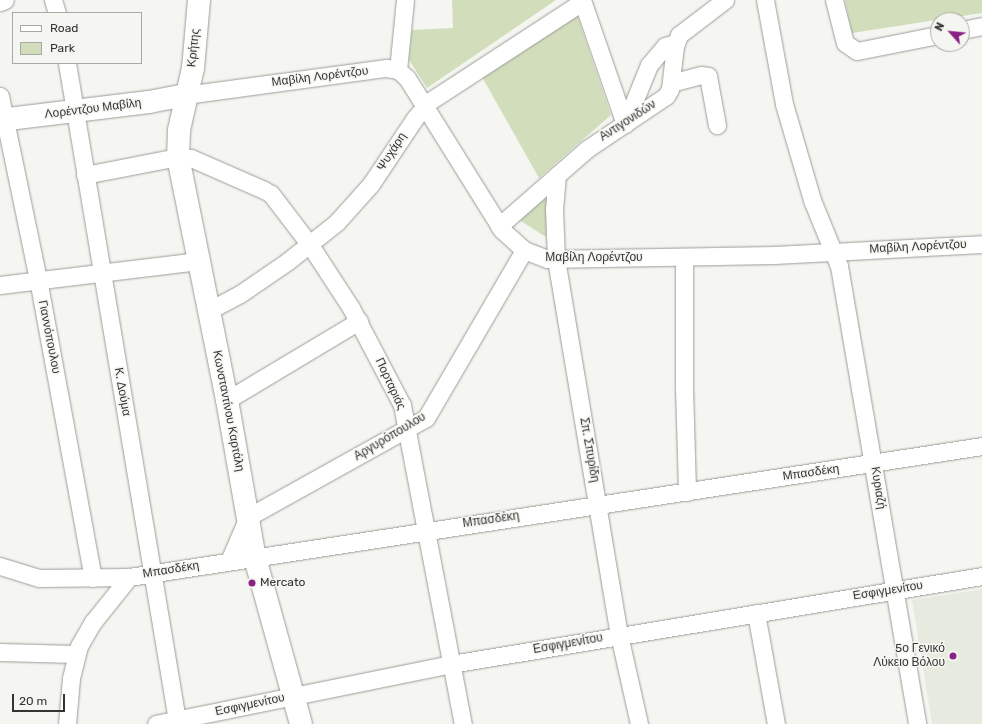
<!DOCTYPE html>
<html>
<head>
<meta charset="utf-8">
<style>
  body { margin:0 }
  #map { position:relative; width:982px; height:724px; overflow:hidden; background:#f5f6f1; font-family:Rubik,sans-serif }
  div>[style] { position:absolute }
  .built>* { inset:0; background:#e7ebdf }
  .green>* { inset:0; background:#d2debb }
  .roads { filter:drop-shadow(0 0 1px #9b9c97) drop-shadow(0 0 1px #9b9c97) }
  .minor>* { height:17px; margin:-8.5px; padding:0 8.5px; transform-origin:8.5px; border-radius:8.5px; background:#fff }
  .tertiary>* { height:22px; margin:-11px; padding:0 11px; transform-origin:11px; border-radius:11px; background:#fff }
  .dots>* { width:11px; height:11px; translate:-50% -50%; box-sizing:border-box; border:2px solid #f5f6f1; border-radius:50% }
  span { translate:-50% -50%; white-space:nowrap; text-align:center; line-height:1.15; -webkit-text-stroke:3px #f5f6f1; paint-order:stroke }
  .street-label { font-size:12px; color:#343533 }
  .poi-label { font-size:12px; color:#343533 }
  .left { translate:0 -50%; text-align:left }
  .right { translate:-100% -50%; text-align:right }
  .legend { position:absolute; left:12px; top:12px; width:130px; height:52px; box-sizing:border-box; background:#f5f6f1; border:1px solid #a8a9a5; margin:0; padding:5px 7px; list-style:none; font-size:12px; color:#343533 }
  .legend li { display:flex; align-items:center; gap:8px; height:20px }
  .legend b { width:20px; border:1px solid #a8a9a5 }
  .north { position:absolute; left:930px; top:12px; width:40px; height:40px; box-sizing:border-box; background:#f5f6f1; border:1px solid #a8a9a5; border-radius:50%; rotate:297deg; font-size:11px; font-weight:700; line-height:16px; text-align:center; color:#343533 }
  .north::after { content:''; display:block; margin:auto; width:14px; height:18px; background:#8c2085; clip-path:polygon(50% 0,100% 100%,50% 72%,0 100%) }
  .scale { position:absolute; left:12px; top:694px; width:53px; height:18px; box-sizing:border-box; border:2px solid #343533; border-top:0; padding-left:5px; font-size:12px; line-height:14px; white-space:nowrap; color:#343533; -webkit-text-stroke:3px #f5f6f1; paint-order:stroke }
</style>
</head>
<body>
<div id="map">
  <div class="built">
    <div style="clip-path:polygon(982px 589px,982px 724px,932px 724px,912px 600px)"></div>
  </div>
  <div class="green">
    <div style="clip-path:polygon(452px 0,556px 0,427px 88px,409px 60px,412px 30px,453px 28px)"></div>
    <div style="clip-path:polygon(845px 0,982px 0,982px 13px,852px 33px)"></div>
    <div style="clip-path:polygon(577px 15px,611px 115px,539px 178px,482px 77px)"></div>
    <div style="clip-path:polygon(549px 195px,547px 213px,546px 237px,516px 218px,539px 196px)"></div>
  </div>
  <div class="roads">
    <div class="minor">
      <div style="left:53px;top:0;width:14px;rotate:73deg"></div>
      <div style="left:582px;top:0;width:131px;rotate:70.9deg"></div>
      <div style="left:765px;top:0;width:106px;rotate:79.6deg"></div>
      <div style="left:784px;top:104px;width:100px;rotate:73.7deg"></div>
      <div style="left:812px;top:200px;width:71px;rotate:67.8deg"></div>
      <div style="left:839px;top:266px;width:465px;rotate:80.3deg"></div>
      <div style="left:834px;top:0;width:44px;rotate:75.7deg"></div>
      <div style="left:845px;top:43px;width:14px;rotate:34deg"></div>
      <div style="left:857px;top:51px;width:83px;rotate:-11.2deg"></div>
      <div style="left:0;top:2px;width:5px;rotate:-22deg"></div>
      <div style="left:962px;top:30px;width:20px;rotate:-11deg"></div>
      <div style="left:67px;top:63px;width:666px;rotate:80.5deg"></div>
      <div style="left:398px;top:70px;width:70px;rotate:-84.3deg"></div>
      <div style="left:671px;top:83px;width:31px;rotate:-15deg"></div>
      <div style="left:701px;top:75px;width:7px;rotate:8deg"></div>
      <div style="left:708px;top:76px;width:50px;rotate:79.6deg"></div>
      <div style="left:185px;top:95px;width:203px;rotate:-7.7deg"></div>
      <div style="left:386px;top:68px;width:12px;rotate:9deg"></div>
      <div style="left:398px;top:70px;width:12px;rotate:42deg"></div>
      <div style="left:407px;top:78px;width:179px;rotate:58deg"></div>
      <div style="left:502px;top:230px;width:30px;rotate:42deg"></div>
      <div style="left:524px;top:250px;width:25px;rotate:21deg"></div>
      <div style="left:547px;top:259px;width:227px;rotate:-1deg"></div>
      <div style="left:774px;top:255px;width:208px;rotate:-3deg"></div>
      <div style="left:0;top:96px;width:187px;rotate:78.3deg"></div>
      <div style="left:38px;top:279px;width:304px;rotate:79.6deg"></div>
      <div style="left:625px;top:124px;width:64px;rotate:-67.9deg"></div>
      <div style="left:649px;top:65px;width:25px;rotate:-50deg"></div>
      <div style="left:665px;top:46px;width:11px;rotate:-15deg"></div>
      <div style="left:85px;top:175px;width:95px;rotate:-11deg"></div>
      <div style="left:178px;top:157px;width:13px;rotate:4deg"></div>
      <div style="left:191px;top:158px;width:80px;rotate:23.7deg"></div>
      <div style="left:264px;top:190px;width:8px;rotate:30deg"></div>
      <div style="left:271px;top:194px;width:64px;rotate:52.6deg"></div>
      <div style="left:310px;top:245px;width:75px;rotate:56.9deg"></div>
      <div style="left:351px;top:308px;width:110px;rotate:62.3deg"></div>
      <div style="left:402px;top:405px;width:325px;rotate:79.2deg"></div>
      <div style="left:557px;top:175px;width:34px;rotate:95deg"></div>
      <div style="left:554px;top:209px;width:50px;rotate:87.7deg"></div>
      <div style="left:556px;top:259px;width:381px;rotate:80.5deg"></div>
      <div style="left:619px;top:635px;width:91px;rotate:77.3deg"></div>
      <div style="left:499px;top:226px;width:117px;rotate:-41.2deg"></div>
      <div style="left:587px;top:149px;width:95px;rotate:-33.9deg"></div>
      <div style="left:666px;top:96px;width:8px;rotate:-60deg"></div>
      <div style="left:670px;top:89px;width:43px;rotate:-83.4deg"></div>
      <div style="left:675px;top:46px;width:12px;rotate:-70deg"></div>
      <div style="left:679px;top:35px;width:58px;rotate:-37.3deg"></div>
      <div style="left:684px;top:257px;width:131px;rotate:90deg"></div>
      <div style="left:684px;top:388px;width:104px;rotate:88.3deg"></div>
      <div style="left:0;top:285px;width:200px;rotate:-6.9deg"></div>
      <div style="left:208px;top:311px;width:36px;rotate:-28deg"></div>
      <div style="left:240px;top:294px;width:58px;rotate:-34.5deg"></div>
      <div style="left:288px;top:261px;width:63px;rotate:-38.5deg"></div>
      <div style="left:337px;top:222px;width:51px;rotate:-48.2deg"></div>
      <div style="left:371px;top:184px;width:79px;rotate:-56.3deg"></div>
      <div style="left:415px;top:118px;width:23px;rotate:-49deg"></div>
      <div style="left:430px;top:101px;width:181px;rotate:-33.1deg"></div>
      <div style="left:227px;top:400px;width:154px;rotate:-30.9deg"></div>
      <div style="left:229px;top:561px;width:48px;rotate:-66.6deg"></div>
      <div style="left:248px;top:517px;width:204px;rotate:-29.1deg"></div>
      <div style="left:426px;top:418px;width:194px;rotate:-59.7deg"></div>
      <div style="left:0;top:566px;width:41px;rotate:17.1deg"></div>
      <div style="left:39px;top:578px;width:90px;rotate:-0.6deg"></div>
      <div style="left:129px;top:577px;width:863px;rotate:-8.73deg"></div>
      <div style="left:756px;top:613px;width:113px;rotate:79.8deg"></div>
      <div style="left:0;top:652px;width:76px;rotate:1.5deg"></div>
      <div style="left:67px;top:724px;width:46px;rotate:-85deg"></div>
      <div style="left:71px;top:678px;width:33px;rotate:-76deg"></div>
      <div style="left:79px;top:646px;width:28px;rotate:-60deg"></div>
      <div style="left:93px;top:622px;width:58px;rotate:-51.3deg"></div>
      <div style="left:156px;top:724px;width:301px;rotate:-11.5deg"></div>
      <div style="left:451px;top:664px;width:538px;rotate:-9.41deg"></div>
    </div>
    <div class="tertiary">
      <div style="left:199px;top:0;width:68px;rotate:95deg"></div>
      <div style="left:193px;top:68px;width:64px;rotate:102.7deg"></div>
      <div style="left:179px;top:130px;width:27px;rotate:92deg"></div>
      <div style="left:178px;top:157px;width:248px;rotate:78.6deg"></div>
      <div style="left:227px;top:400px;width:160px;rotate:80deg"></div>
      <div style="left:255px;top:558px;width:172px;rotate:74.5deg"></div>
      <div style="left:0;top:120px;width:150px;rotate:-6.9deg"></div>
      <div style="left:149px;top:102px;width:37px;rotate:-11deg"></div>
    </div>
  </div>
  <div class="dots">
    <div style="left:252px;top:583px;background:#8c2085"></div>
    <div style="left:953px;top:656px;background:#8c2085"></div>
  </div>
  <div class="street-label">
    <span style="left:194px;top:48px;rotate:-84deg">Κρήτης</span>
    <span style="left:320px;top:77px;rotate:-7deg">Μαβίλη Λορέντζου</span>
    <span style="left:93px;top:109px;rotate:-7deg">Λορέντζου Μαβίλη</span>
    <span style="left:628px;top:121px;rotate:-33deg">Αντιγονιδών</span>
    <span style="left:392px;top:152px;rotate:-57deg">Ψυχάρη</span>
    <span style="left:918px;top:247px;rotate:-3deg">Μαβίλη Λορέντζου</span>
    <span style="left:594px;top:258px">Μαβίλη Λορέντζου</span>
    <span style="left:49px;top:337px;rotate:79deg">Γιαννόπουλου</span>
    <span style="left:390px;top:384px;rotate:65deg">Πορταριάς</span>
    <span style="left:122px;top:392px;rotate:80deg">Κ. Δούμα</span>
    <span style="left:228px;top:411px;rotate:79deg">Κωνσταντίνου Καρτάλη</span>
    <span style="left:390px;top:437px;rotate:-31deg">Αργυρόπουλου</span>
    <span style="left:589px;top:450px;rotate:80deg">Σπ. Σπυρίδη</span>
    <span style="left:811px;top:473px;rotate:-8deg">Μπασδέκη</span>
    <span style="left:878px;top:488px;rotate:81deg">Κυριαζή</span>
    <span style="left:491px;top:520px;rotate:-8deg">Μπασδέκη</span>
    <span style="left:171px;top:570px;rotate:-9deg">Μπασδέκη</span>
    <span style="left:888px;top:591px;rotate:-9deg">Εσφιγμενίτου</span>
    <span style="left:568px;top:644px;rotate:-10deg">Εσφιγμενίτου</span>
    <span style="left:250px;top:705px;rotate:-12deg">Εσφιγμενίτου</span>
  </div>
  <div class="poi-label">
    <span class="left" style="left:260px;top:583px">Mercato</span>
    <span class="right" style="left:945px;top:656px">5ο Γενικό<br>Λύκειο Βόλου</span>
  </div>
  <ul class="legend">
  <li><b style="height:5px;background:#fff"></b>Road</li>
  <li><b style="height:11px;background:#d2debb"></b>Park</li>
  </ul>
  <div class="north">N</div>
  <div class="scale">20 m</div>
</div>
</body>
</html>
